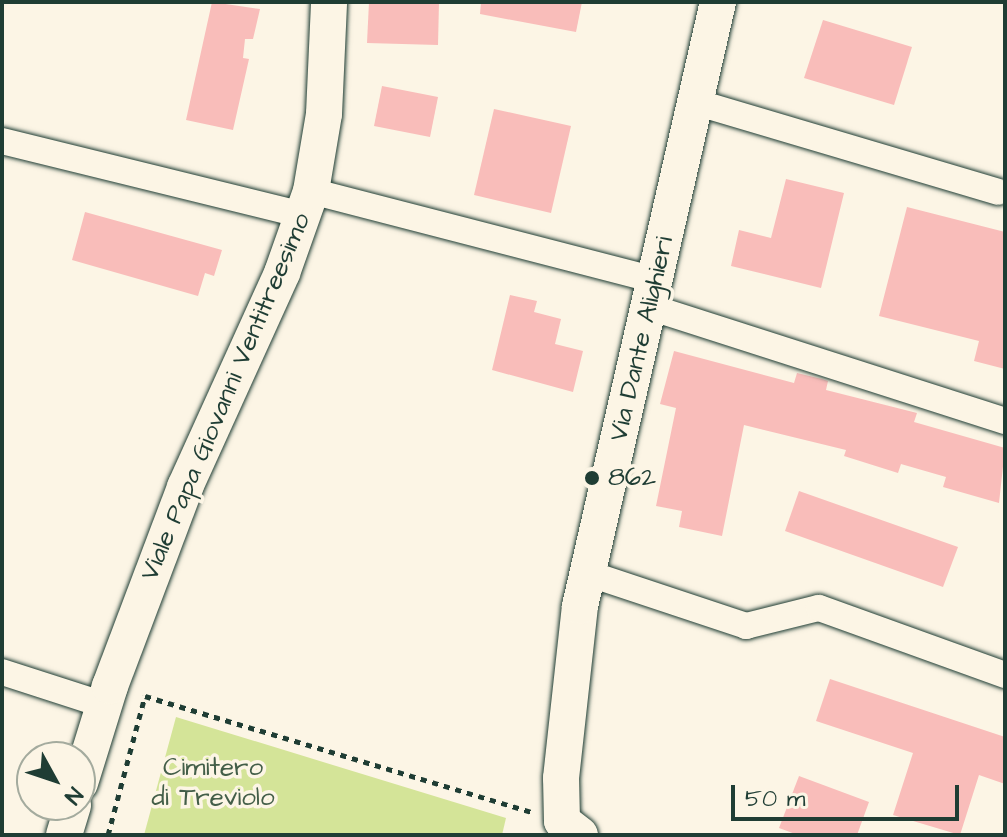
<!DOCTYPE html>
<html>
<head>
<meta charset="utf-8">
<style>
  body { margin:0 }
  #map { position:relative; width:1007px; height:837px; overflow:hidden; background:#fcf5e5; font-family:"Architects Daughter",sans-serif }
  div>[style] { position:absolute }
  .green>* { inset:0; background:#d4e498 }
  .building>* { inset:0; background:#f9bdba }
  .path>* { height:5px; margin-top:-2.5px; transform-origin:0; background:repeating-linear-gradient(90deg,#1f3d34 0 6px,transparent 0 12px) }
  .roads { filter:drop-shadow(0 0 2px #1f3d34) drop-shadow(0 0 2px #1f3d34) }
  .street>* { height:26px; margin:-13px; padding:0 13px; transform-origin:13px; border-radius:13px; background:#fcf5e5 }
  .secondary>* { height:36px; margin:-18px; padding:0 18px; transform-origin:18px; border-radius:18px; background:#fcf5e5 }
  .dots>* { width:22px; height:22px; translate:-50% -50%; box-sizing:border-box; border:4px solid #fcf5e5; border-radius:50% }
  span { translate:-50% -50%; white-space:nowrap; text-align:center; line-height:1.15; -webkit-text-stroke:7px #fcf5e5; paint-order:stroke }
  .street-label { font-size:26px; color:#1f3d34 }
  .poi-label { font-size:26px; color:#1f3d34 }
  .left { translate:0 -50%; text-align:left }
  .park-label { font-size:26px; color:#435e48 }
  .frame { position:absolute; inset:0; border:4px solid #1f3d34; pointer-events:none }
  .north { position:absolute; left:16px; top:741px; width:80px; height:80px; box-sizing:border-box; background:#fcf5e5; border:2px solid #a4ab9e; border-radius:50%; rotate:130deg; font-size:22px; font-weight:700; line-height:32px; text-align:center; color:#1f3d34 }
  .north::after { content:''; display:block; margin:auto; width:28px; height:36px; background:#1f3d34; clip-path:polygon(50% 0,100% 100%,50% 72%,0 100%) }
  .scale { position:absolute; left:731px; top:785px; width:228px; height:36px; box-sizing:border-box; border:4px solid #1f3d34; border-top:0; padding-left:10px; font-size:24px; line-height:28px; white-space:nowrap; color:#1f3d34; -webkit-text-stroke:6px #fcf5e5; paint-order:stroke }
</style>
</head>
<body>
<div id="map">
  <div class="green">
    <div style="clip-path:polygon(176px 717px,506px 818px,502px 835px,144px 835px)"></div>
  </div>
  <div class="building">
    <div style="clip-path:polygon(212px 2px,260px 9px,253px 39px,245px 39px,243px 58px,249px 59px,233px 130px,186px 120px)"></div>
    <div style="clip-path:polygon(369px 2px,439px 2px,438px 45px,367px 43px)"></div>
    <div style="clip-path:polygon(481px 2px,582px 2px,576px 32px,480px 14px)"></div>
    <div style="clip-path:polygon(823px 20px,912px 47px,894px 105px,804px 78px)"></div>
    <div style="clip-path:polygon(382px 86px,438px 97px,430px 137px,374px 126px)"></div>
    <div style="clip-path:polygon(494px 109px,571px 126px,551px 213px,474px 195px)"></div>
    <div style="clip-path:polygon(786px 179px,844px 193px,821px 288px,731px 266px,739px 230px,771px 238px)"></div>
    <div style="clip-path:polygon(907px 207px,1005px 232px,1005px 369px,974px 361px,979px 341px,879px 316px)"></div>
    <div style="clip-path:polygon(85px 212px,222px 250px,214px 276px,205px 273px,198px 296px,72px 260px)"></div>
    <div style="clip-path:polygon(510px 295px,537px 301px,534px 312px,561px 319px,555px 344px,583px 351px,573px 392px,492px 370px)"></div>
    <div style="clip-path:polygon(674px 351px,794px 383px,797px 373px,822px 379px,828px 381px,826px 390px,917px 413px,914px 422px,1005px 448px,999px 503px,943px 487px,946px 477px,901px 464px,898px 473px,844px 456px,846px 450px,744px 425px,722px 536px,679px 527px,682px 511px,656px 506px,676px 408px,660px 404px)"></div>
    <div style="clip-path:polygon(799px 491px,958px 547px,943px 587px,785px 531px)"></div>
    <div style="clip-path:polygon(830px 679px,1005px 737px,1005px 784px,979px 775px,960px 835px,893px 815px,913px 753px,816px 721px)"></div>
    <div style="clip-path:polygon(799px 776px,869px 802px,857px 835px,798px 835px,779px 828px)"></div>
  </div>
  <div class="path">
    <div style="left:108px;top:835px;width:144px;rotate:-75.1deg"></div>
    <div style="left:145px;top:696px;width:404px;rotate:16.7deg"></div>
  </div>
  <div class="roads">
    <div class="street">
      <div style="left:695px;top:102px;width:316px;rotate:16.5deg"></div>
      <div style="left:2px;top:141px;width:310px;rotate:13.8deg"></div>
      <div style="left:311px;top:191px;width:356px;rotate:14.5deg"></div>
      <div style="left:650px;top:307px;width:373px;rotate:17.8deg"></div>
      <div style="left:587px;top:573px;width:168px;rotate:18.4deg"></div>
      <div style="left:746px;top:626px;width:75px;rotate:-13.9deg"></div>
      <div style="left:819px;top:608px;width:198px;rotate:19.8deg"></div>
      <div style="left:2px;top:672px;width:107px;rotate:17.9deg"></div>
    </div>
    <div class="secondary">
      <div style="left:80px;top:783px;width:102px;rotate:-72.8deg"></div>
      <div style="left:110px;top:686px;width:213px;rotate:-69.3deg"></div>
      <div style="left:185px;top:487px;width:235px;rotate:-65.6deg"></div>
      <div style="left:282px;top:273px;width:87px;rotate:-70.5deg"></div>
      <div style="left:311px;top:191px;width:78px;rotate:-80.4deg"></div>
      <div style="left:324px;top:114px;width:112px;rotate:-87.4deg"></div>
      <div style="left:64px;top:835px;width:31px;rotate:-73deg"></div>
      <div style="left:580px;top:835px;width:23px;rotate:-142deg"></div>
      <div style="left:562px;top:821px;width:43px;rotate:-91.3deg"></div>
      <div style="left:561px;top:778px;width:173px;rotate:-83.7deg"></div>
      <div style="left:580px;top:606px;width:620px;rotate:-77.13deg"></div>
    </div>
  </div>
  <div class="dots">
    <div style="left:592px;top:478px;background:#1f3d34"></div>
  </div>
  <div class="street-label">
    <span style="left:642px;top:339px;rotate:-77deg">Via Dante Alighieri</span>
    <span style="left:226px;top:397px;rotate:-67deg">Viale Papa Giovanni Ventitreesimo</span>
  </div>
  <div class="poi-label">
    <span class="left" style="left:608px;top:478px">862</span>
  </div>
  <div class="park-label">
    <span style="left:213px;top:783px">Cimitero<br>di Treviolo</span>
  </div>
  <div class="frame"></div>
  <div class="north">N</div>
  <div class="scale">50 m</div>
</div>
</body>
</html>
